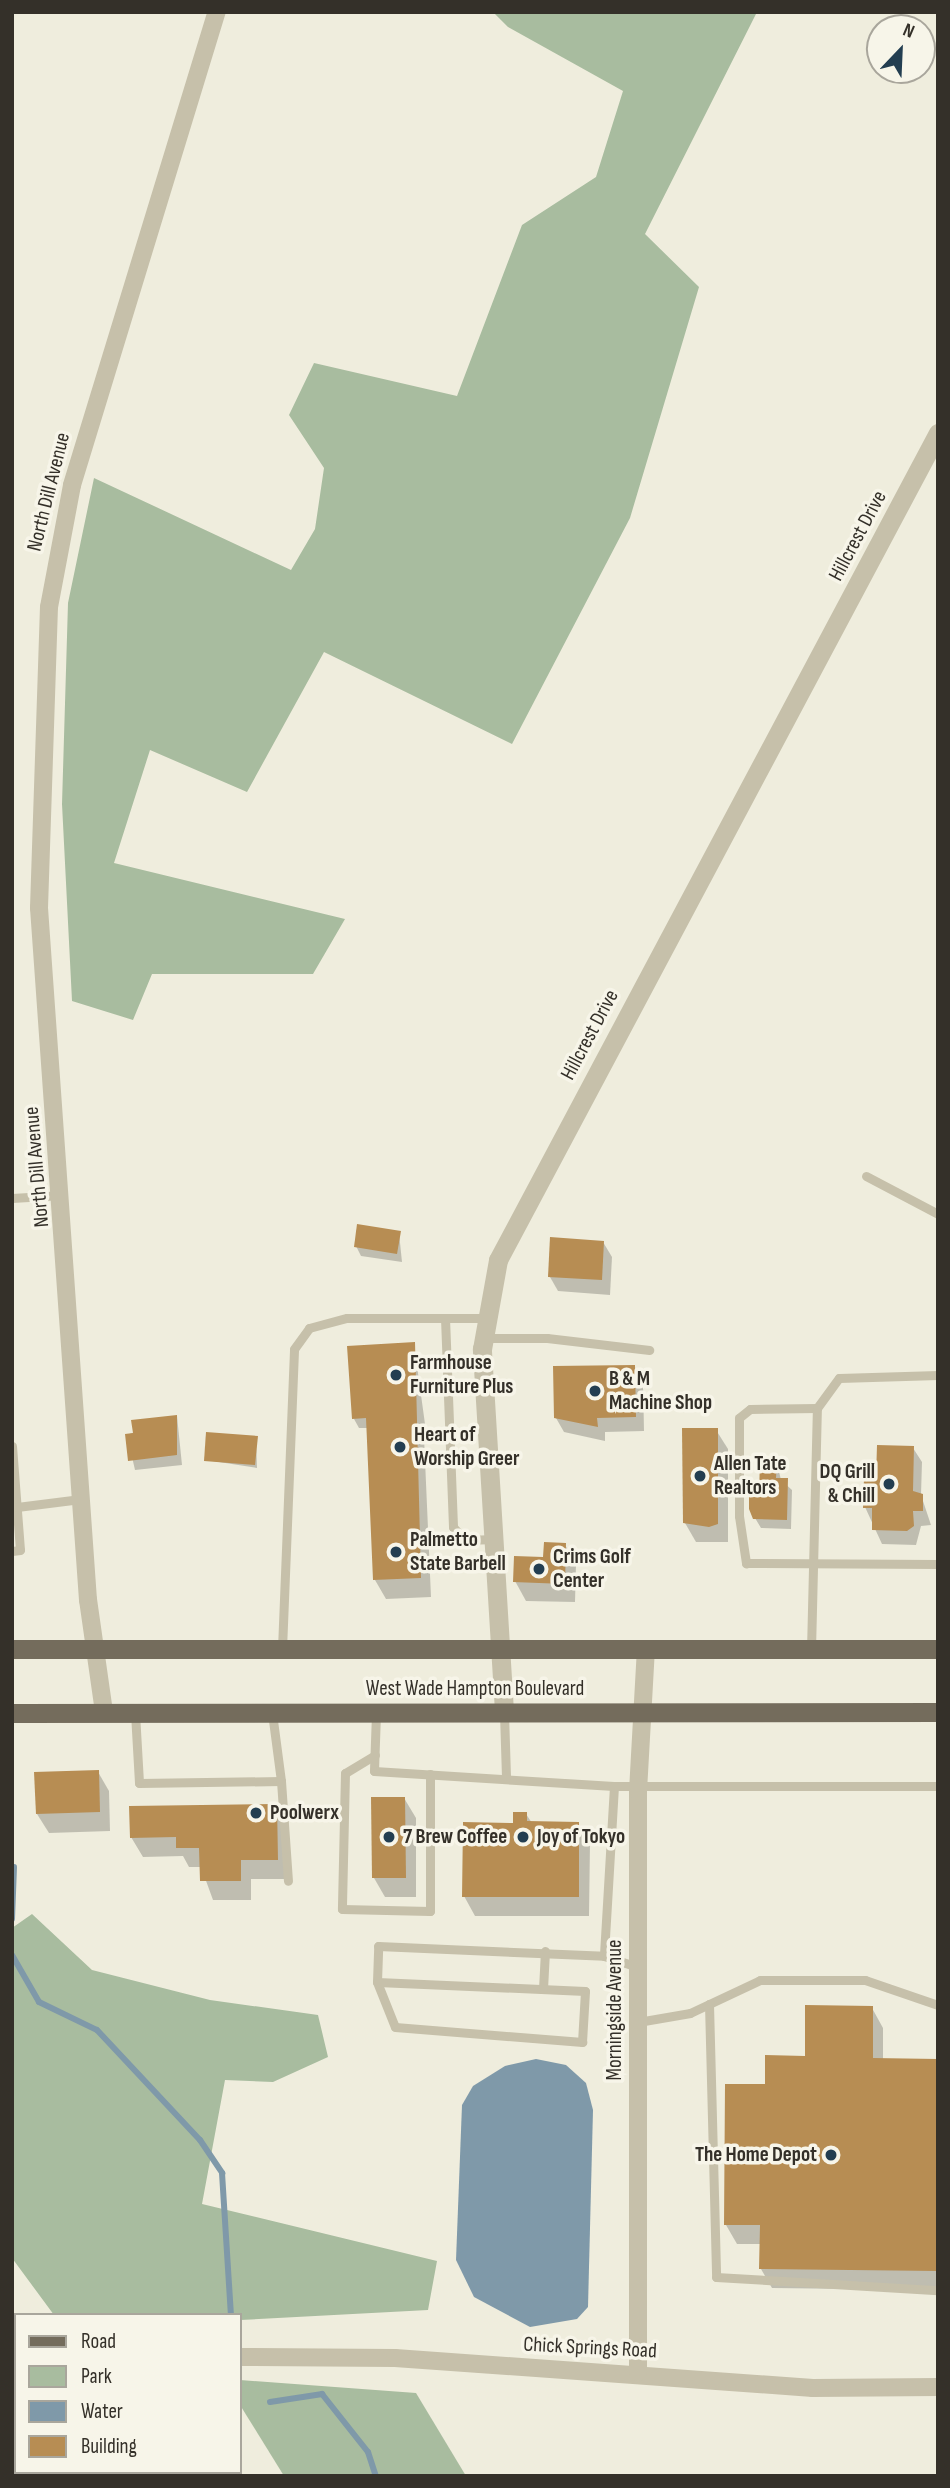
<!DOCTYPE html>
<html>
<head>
<meta charset="utf-8">
<style>
  body { margin:0 }
  #map { position:relative; width:950px; height:2488px; overflow:hidden; background:#efeddd; font-family:"Sofia Sans Condensed",sans-serif }
  div>[style] { position:absolute }
  .green>* { inset:0; background:#a8bc9f }
  .water>* { inset:0; background:#7f99a9 }
  .shadow>* { inset:0; background:#0003 }
  .stream>* { height:6px; margin:-3px; padding:0 3px; transform-origin:3px; border-radius:3px; background:#7f99a9 }
  .building>* { inset:0; background:#b78d53 }
  .service>* { height:9px; margin:-4.5px; padding:0 4.5px; transform-origin:4.5px; border-radius:4.5px; background:#c6c0aa }
  .minor>* { height:18px; margin:-9px; padding:0 9px; transform-origin:9px; border-radius:9px; background:#c6c0aa }
  .tertiary>* { height:19px; margin:-9.5px; padding:0 9.5px; transform-origin:9.5px; border-radius:9.5px; background:#c6c0aa }
  .primary>* { height:19px; margin:-9.5px; padding:0 9.5px; transform-origin:9.5px; border-radius:9.5px; background:#746c5c }
  .dots>* { width:19px; height:19px; translate:-50% -50%; box-sizing:border-box; border:4px solid #f7f5e9; border-radius:50% }
  span { translate:-50% -50%; white-space:nowrap; text-align:center; line-height:1.15; -webkit-text-stroke:7px #f7f5e9; paint-order:stroke }
  .street-label { font-size:21px; color:#343029 }
  .poi-label { font-size:21px; color:#343029; font-weight:700 }
  .left { translate:0 -50%; text-align:left }
  .right { translate:-100% -50%; text-align:right }
  .frame { position:absolute; inset:0; border:14px solid #343029; pointer-events:none }
  .legend { position:absolute; left:14px; top:2313px; width:228px; height:161px; box-sizing:border-box; background:#f7f5e9; border:2px solid #a9a69c; margin:0; padding:9px 12px; list-style:none; font-size:21px; color:#343029 }
  .legend li { display:flex; align-items:center; gap:14px; height:35px }
  .legend b { width:35px; border:2px solid #a9a69c }
  .north { position:absolute; left:866px; top:14px; width:70px; height:70px; box-sizing:border-box; background:#f7f5e9; border:2px solid #a9a69c; border-radius:50%; rotate:23deg; font-size:19px; font-weight:700; line-height:28px; text-align:center; color:#343029 }
  .north::after { content:''; display:block; margin:auto; width:24px; height:32px; background:#233e51; clip-path:polygon(50% 0,100% 100%,50% 72%,0 100%) }
</style>
</head>
<body>
<div id="map">
  <div class="green">
    <div style="clip-path:polygon(493px 12px,757px 12px,645px 234px,699px 287px,630px 518px,512px 744px,324px 652px,247px 792px,150px 750px,114px 863px,345px 919px,313px 974px,152px 974px,133px 1020px,72px 1001px,62px 804px,68px 603px,94px 478px,291px 570px,315px 529px,324px 468px,289px 415px,314px 363px,457px 396px,522px 225px,596px 177px,623px 91px,508px 27px)"></div>
    <div style="clip-path:polygon(32px 1914px,92px 1970px,210px 2000px,318px 2015px,328px 2057px,273px 2082px,225px 2080px,202px 2204px,437px 2261px,428px 2310px,240px 2320px,240px 2315px,54px 2315px,12px 2258px,12px 1928px)"></div>
    <div style="clip-path:polygon(240px 2380px,416px 2393px,466px 2476px,284px 2476px,240px 2405px)"></div>
  </div>
  <div class="water">
    <div style="clip-path:polygon(536px 2059px,566px 2065px,586px 2083px,593px 2110px,588px 2307px,577px 2319px,530px 2327px,474px 2297px,456px 2260px,462px 2105px,473px 2086px,505px 2066px)"></div>
  </div>
  <div class="shadow">
    <div style="clip-path:polygon(399px 1233px,402px 1262px,361px 1256px,356px 1246px)"></div>
    <div style="clip-path:polygon(603px 1242px,612px 1257px,610px 1295px,558px 1291px,550px 1277px)"></div>
    <div style="clip-path:polygon(414px 1344px,425px 1424px,417px 1425px,424px 1437px,431px 1597px,386px 1599px,375px 1580px,368px 1428px,359px 1428px,354px 1419px)"></div>
    <div style="clip-path:polygon(634px 1367px,643px 1381px,644px 1431px,605px 1432px,605px 1441px,564px 1432px,556px 1418px)"></div>
    <div style="clip-path:polygon(177px 1416px,182px 1465px,135px 1470px,127px 1435px)"></div>
    <div style="clip-path:polygon(716px 1430px,728px 1449px,728px 1542px,696px 1542px,685px 1523px)"></div>
    <div style="clip-path:polygon(256px 1437px,257px 1468px,206px 1460px)"></div>
    <div style="clip-path:polygon(913px 1448px,922px 1462px,921px 1495px,931px 1525px,921px 1526px,916px 1545px,882px 1544px,865px 1507px,877px 1479px)"></div>
    <div style="clip-path:polygon(776px 1459px,781px 1480px,792px 1490px,791px 1529px,761px 1528px,755px 1518px)"></div>
    <div style="clip-path:polygon(565px 1545px,576px 1564px,575px 1602px,526px 1601px,515px 1581px)"></div>
    <div style="clip-path:polygon(98px 1772px,109px 1791px,110px 1831px,49px 1833px,37px 1814px)"></div>
    <div style="clip-path:polygon(404px 1798px,416px 1818px,416px 1897px,385px 1897px,374px 1878px)"></div>
    <div style="clip-path:polygon(276px 1806px,287px 1825px,288px 1879px,251px 1879px,251px 1900px,213px 1900px,201px 1867px,189px 1867px,183px 1856px,143px 1857px,131px 1837px)"></div>
    <div style="clip-path:polygon(526px 1814px,532px 1823px,578px 1823px,590px 1843px,589px 1916px,475px 1916px,464px 1896px)"></div>
    <div style="clip-path:polygon(872px 2008px,883px 2028px,883px 2060px,938px 2061px,938px 2290px,772px 2288px,761px 2269px,761px 2244px,737px 2244px,726px 2225px,767px 2086px)"></div>
  </div>
  <div class="stream">
    <div style="left:12px;top:1919px;width:52px;rotate:-87.8deg"></div>
    <div style="left:12px;top:1955px;width:54px;rotate:60.1deg"></div>
    <div style="left:39px;top:2002px;width:64px;rotate:25.8deg"></div>
    <div style="left:97px;top:2030px;width:151px;rotate:46.9deg"></div>
    <div style="left:200px;top:2140px;width:40px;rotate:56deg"></div>
    <div style="left:222px;top:2173px;width:142px;rotate:86.4deg"></div>
    <div style="left:270px;top:2402px;width:53px;rotate:-8.7deg"></div>
    <div style="left:322px;top:2394px;width:74px;rotate:51.6deg"></div>
    <div style="left:368px;top:2452px;width:25px;rotate:72deg"></div>
  </div>
  <div class="building">
    <div style="clip-path:polygon(357px 1224px,401px 1231px,397px 1254px,354px 1247px)"></div>
    <div style="clip-path:polygon(550px 1237px,604px 1241px,602px 1280px,548px 1277px)"></div>
    <div style="clip-path:polygon(415px 1342px,421px 1578px,373px 1580px,366px 1418px,352px 1419px,347px 1346px)"></div>
    <div style="clip-path:polygon(635px 1365px,636px 1417px,597px 1418px,598px 1427px,554px 1418px,553px 1366px)"></div>
    <div style="clip-path:polygon(177px 1415px,177px 1455px,128px 1461px,125px 1434px,133px 1433px,131px 1420px)"></div>
    <div style="clip-path:polygon(682px 1428px,718px 1428px,718px 1524px,709px 1527px,683px 1523px)"></div>
    <div style="clip-path:polygon(206px 1432px,258px 1436px,255px 1465px,204px 1461px)"></div>
    <div style="clip-path:polygon(877px 1445px,914px 1446px,913px 1491px,923px 1494px,923px 1511px,913px 1511px,914px 1526px,907px 1531px,872px 1530px,872px 1508px,863px 1508px,864px 1477px,876px 1478px)"></div>
    <div style="clip-path:polygon(760px 1457px,777px 1458px,776px 1478px,788px 1478px,787px 1520px,753px 1519px,749px 1509px,749px 1497px,759px 1497px)"></div>
    <div style="clip-path:polygon(544px 1542px,566px 1543px,565px 1584px,513px 1582px,514px 1556px,543px 1557px)"></div>
    <div style="clip-path:polygon(99px 1770px,100px 1812px,36px 1814px,34px 1772px)"></div>
    <div style="clip-path:polygon(371px 1797px,405px 1797px,406px 1878px,372px 1878px)"></div>
    <div style="clip-path:polygon(277px 1804px,278px 1860px,241px 1860px,241px 1881px,200px 1881px,199px 1848px,176px 1848px,176px 1837px,130px 1838px,129px 1806px)"></div>
    <div style="clip-path:polygon(513px 1812px,527px 1812px,527px 1821px,579px 1822px,579px 1897px,462px 1897px,463px 1822px,513px 1823px)"></div>
    <div style="clip-path:polygon(805px 2005px,873px 2006px,873px 2058px,938px 2059px,938px 2271px,759px 2269px,760px 2225px,724px 2225px,725px 2084px,765px 2084px,765px 2055px,805px 2056px)"></div>
  </div>
  <div class="service">
    <div style="left:866px;top:1176px;width:81px;rotate:27.8deg"></div>
    <div style="left:12px;top:1198px;width:50px;rotate:-3.4deg"></div>
    <div style="left:445px;top:1318px;width:209px;rotate:87.8deg"></div>
    <div style="left:453px;top:1527px;width:18px;rotate:47deg"></div>
    <div style="left:465px;top:1540px;width:30px;rotate:-2deg"></div>
    <div style="left:485px;top:1338px;width:62px"></div>
    <div style="left:547px;top:1338px;width:103px;rotate:6.7deg"></div>
    <div style="left:817px;top:1408px;width:67px;rotate:179.1deg"></div>
    <div style="left:750px;top:1409px;width:14px;rotate:141deg"></div>
    <div style="left:739px;top:1418px;width:98px;rotate:90deg"></div>
    <div style="left:739px;top:1516px;width:48px;rotate:81.5deg"></div>
    <div style="left:746px;top:1563px;width:192px;rotate:0.3deg"></div>
    <div style="left:12px;top:1446px;width:104px;rotate:85.6deg"></div>
    <div style="left:20px;top:1550px;width:8px;rotate:173deg"></div>
    <div style="left:17px;top:1507px;width:64px;rotate:-7.1deg"></div>
    <div style="left:282px;top:1649px;width:300px;rotate:-87.7deg"></div>
    <div style="left:294px;top:1349px;width:26px;rotate:-54deg"></div>
    <div style="left:309px;top:1328px;width:39px;rotate:-15deg"></div>
    <div style="left:347px;top:1318px;width:137px"></div>
    <div style="left:811px;top:1650px;width:242px;rotate:-88.6deg"></div>
    <div style="left:817px;top:1408px;width:37px;rotate:-54deg"></div>
    <div style="left:839px;top:1378px;width:99px;rotate:-1.7deg"></div>
    <div style="left:135px;top:1713px;width:70px;rotate:86.7deg"></div>
    <div style="left:139px;top:1783px;width:142px;rotate:-0.8deg"></div>
    <div style="left:281px;top:1781px;width:69px;rotate:-97.5deg"></div>
    <div style="left:376px;top:1713px;width:58px;rotate:92deg"></div>
    <div style="left:374px;top:1771px;width:240px;rotate:3.6deg"></div>
    <div style="left:614px;top:1786px;width:170px;rotate:93.4deg"></div>
    <div style="left:604px;top:1956px;width:36px;rotate:18deg"></div>
    <div style="left:504px;top:1713px;width:65px;rotate:88.2deg"></div>
    <div style="left:375px;top:1755px;width:35px;rotate:149deg"></div>
    <div style="left:345px;top:1773px;width:136px;rotate:91.3deg"></div>
    <div style="left:342px;top:1909px;width:88px;rotate:1.3deg"></div>
    <div style="left:430px;top:1911px;width:137px;rotate:-90deg"></div>
    <div style="left:281px;top:1781px;width:100px;rotate:86deg"></div>
    <div style="left:614px;top:1786px;width:324px"></div>
    <div style="left:377px;top:1982px;width:48px;rotate:68.2deg"></div>
    <div style="left:395px;top:2027px;width:188px;rotate:4.6deg"></div>
    <div style="left:582px;top:2042px;width:51px;rotate:-86.6deg"></div>
    <div style="left:585px;top:1991px;width:208px;rotate:-177.5deg"></div>
    <div style="left:377px;top:1982px;width:36px;rotate:-88deg"></div>
    <div style="left:378px;top:1946px;width:226px;rotate:2.5deg"></div>
    <div style="left:543px;top:1989px;width:38px;rotate:-87deg"></div>
    <div style="left:709px;top:2004px;width:273px;rotate:88.5deg"></div>
    <div style="left:716px;top:2277px;width:222px;rotate:3.4deg"></div>
    <div style="left:638px;top:2022px;width:53px;rotate:-9.8deg"></div>
    <div style="left:690px;top:2013px;width:77px;rotate:-25.2deg"></div>
    <div style="left:760px;top:1980px;width:105px"></div>
    <div style="left:865px;top:1980px;width:77px;rotate:18.9deg"></div>
  </div>
  <div class="minor">
    <div style="left:104px;top:1712px;width:113px;rotate:-98.1deg"></div>
    <div style="left:88px;top:1600px;width:694px;rotate:-94.05deg"></div>
    <div style="left:39px;top:908px;width:301px;rotate:-88.1deg"></div>
    <div style="left:49px;top:607px;width:124px;rotate:-79.3deg"></div>
    <div style="left:72px;top:485px;width:495px;rotate:-73deg"></div>
    <div style="left:240px;top:2357px;width:155px;rotate:0.4deg"></div>
    <div style="left:395px;top:2358px;width:419px;rotate:4.1deg"></div>
    <div style="left:813px;top:2388px;width:125px;rotate:-0.5deg"></div>
    <div style="left:638px;top:2372px;width:581px;rotate:-90deg"></div>
    <div style="left:638px;top:1791px;width:142px;rotate:-86.8deg"></div>
    <div style="left:12px;top:2380px;width:4px;rotate:-14deg"></div>
  </div>
  <div class="tertiary">
    <div style="left:504px;top:1711px;width:363px;rotate:-93.5deg"></div>
    <div style="left:482px;top:1349px;width:90px;rotate:-79.8deg"></div>
    <div style="left:498px;top:1260px;width:937px;rotate:-61.99deg"></div>
  </div>
  <div class="primary">
    <div style="left:12px;top:1649px;width:926px"></div>
    <div style="left:12px;top:1713px;width:926px;rotate:-0.06deg"></div>
  </div>
  <div class="dots">
    <div style="left:396px;top:1375px;background:#233e51"></div>
    <div style="left:595px;top:1391px;background:#233e51"></div>
    <div style="left:400px;top:1447px;background:#233e51"></div>
    <div style="left:700px;top:1476px;background:#233e51"></div>
    <div style="left:889px;top:1484px;background:#233e51"></div>
    <div style="left:396px;top:1552px;background:#233e51"></div>
    <div style="left:539px;top:1569px;background:#233e51"></div>
    <div style="left:256px;top:1813px;background:#233e51"></div>
    <div style="left:389px;top:1837px;background:#233e51"></div>
    <div style="left:523px;top:1837px;background:#233e51"></div>
    <div style="left:831px;top:2155px;background:#233e51"></div>
  </div>
  <div class="street-label">
    <span style="left:49px;top:492px;rotate:-76deg">North Dill Avenue</span>
    <span style="left:858px;top:536px;rotate:-62deg">Hillcrest Drive</span>
    <span style="left:590px;top:1035px;rotate:-62deg">Hillcrest Drive</span>
    <span style="left:37px;top:1167px;rotate:-95deg">North Dill Avenue</span>
    <span style="left:475px;top:1689px">West Wade Hampton Boulevard</span>
    <span style="left:615px;top:2010px;rotate:-90deg">Morningside Avenue</span>
    <span style="left:590px;top:2348px;rotate:3deg">Chick Springs Road</span>
  </div>
  <div class="poi-label">
    <span class="left" style="left:410px;top:1375px">Farmhouse<br>Furniture Plus</span>
    <span class="left" style="left:609px;top:1391px">B &amp; M<br>Machine Shop</span>
    <span class="left" style="left:414px;top:1447px">Heart of<br>Worship Greer</span>
    <span class="left" style="left:714px;top:1476px">Allen Tate<br>Realtors</span>
    <span class="right" style="left:875px;top:1484px">DQ Grill<br>&amp; Chill</span>
    <span class="left" style="left:410px;top:1552px">Palmetto<br>State Barbell</span>
    <span class="left" style="left:553px;top:1569px">Crims Golf<br>Center</span>
    <span class="left" style="left:270px;top:1813px">Poolwerx</span>
    <span class="left" style="left:403px;top:1837px">7 Brew Coffee</span>
    <span class="left" style="left:537px;top:1837px">Joy of Tokyo</span>
    <span class="right" style="left:817px;top:2155px">The Home Depot</span>
  </div>
  <div class="frame"></div>
  <ul class="legend">
  <li><b style="height:9px;background:#746c5c"></b>Road</li>
  <li><b style="height:19px;background:#a8bc9f"></b>Park</li>
  <li><b style="height:19px;background:#7f99a9"></b>Water</li>
  <li><b style="height:19px;background:#b78d53"></b>Building</li>
  </ul>
  <div class="north">N</div>
</div>
</body>
</html>
